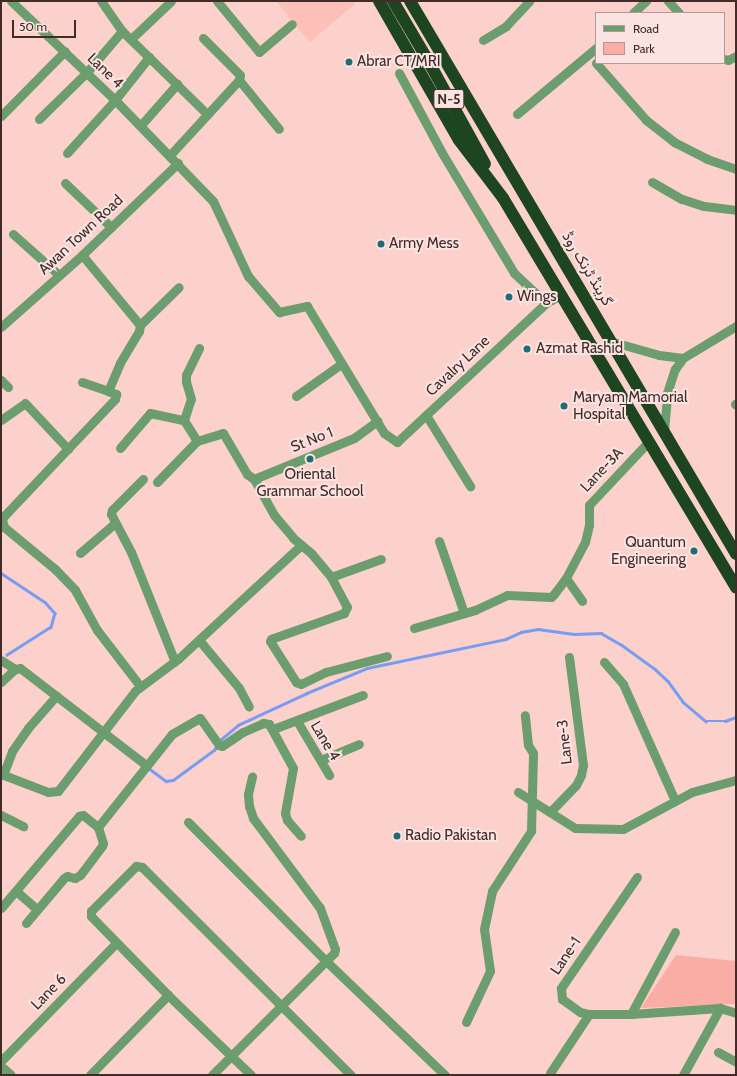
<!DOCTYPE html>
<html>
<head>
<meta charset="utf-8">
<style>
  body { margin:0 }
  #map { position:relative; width:737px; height:1076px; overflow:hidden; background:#fcd0cb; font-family:Cabin,Vazirmatn,sans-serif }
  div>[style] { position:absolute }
  .built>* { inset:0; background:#fdc0b9 }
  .green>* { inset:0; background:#faada5 }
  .stream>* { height:2.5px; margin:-1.25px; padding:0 1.25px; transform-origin:1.25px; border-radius:1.25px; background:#789cf1 }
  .minor>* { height:9px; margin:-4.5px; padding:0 4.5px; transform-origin:4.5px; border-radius:4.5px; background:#6c9d6f }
  .highway>* { height:12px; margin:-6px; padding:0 6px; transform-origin:6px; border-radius:6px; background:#1c4520 }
  .dots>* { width:11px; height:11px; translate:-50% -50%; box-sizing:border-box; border:2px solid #fae3e1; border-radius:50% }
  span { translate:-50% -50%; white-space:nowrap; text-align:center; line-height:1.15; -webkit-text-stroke:4px #fae3e1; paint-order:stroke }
  .shield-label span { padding:1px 3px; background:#fae3e1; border:1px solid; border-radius:3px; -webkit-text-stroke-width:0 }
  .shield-label { font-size:14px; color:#412c2a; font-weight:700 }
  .poi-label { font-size:15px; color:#412c2a }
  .left { translate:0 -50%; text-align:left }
  .right { translate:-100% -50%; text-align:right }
  .street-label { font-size:15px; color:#412c2a }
  .frame { position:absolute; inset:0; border:2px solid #412c2a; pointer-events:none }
  .legend { position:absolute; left:595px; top:12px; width:130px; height:52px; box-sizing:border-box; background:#fae3e1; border:1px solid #b09a98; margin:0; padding:5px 7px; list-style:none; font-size:12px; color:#412c2a }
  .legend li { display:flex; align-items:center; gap:8px; height:20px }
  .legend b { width:20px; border:1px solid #b09a98 }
  .scale { position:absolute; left:12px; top:20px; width:64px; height:18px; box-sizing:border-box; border:2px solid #412c2a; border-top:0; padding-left:5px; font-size:12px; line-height:14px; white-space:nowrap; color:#412c2a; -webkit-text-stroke:3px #fae3e1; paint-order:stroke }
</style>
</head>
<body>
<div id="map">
  <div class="built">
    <div style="clip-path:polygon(276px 1px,354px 1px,355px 4px,310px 42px)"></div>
  </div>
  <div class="green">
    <div style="clip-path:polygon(676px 955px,736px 961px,736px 1004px,641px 1008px)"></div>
  </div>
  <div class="stream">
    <div style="left:1px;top:573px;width:53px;rotate:33.4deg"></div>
    <div style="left:45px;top:602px;width:15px;rotate:48deg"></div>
    <div style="left:55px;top:613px;width:15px;rotate:106deg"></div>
    <div style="left:51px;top:627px;width:52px;rotate:147.5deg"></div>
    <div style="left:219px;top:741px;width:25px;rotate:-40deg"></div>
    <div style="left:238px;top:725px;width:76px;rotate:-24.9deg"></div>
    <div style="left:307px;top:693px;width:65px;rotate:-22.6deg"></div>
    <div style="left:367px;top:668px;width:142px;rotate:-11.8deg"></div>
    <div style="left:506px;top:639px;width:17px;rotate:-25deg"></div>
    <div style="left:521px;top:632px;width:17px;rotate:-10deg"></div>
    <div style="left:538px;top:629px;width:36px;rotate:8deg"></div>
    <div style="left:574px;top:634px;width:27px;rotate:-2deg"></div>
    <div style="left:601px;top:633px;width:24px;rotate:30deg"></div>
    <div style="left:622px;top:645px;width:41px;rotate:36deg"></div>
    <div style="left:655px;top:669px;width:18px;rotate:43deg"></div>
    <div style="left:668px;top:681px;width:26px;rotate:54deg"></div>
    <div style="left:683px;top:702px;width:30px;rotate:40deg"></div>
    <div style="left:706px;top:721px;width:19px"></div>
    <div style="left:725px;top:721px;width:12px;rotate:-20deg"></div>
    <div style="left:150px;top:769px;width:20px;rotate:37deg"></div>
    <div style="left:166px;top:781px;width:7px;rotate:-8deg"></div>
    <div style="left:173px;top:780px;width:51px;rotate:-36.2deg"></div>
    <div style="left:214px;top:750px;width:6px;rotate:-59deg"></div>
  </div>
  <div class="minor">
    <div style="left:11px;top:1px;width:144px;rotate:43.6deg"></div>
    <div style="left:115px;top:100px;width:141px;rotate:45.9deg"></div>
    <div style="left:213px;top:201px;width:83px;rotate:65deg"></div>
    <div style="left:248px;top:276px;width:48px;rotate:49.3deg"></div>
    <div style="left:279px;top:312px;width:29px;rotate:-12deg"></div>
    <div style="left:307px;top:306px;width:149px;rotate:58.8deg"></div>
    <div style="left:384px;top:433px;width:16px;rotate:35deg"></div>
    <div style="left:397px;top:442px;width:204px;rotate:-43deg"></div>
    <div style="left:546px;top:303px;width:18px;rotate:-29deg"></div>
    <div style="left:101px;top:1px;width:37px;rotate:55deg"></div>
    <div style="left:122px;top:31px;width:119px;rotate:44.3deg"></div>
    <div style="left:217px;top:1px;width:66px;rotate:50.5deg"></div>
    <div style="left:259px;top:52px;width:43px;rotate:-40.3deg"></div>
    <div style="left:668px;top:1px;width:16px;rotate:47deg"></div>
    <div style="left:633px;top:13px;width:18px;rotate:-43deg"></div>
    <div style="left:203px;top:38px;width:52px;rotate:45deg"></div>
    <div style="left:240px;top:75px;width:5px;rotate:101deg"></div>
    <div style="left:239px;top:80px;width:63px;rotate:50.8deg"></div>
    <div style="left:131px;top:39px;width:55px;rotate:-43.5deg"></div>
    <div style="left:483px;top:40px;width:27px;rotate:-31deg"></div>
    <div style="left:506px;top:26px;width:34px;rotate:-47deg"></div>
    <div style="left:724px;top:59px;width:4px;rotate:14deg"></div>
    <div style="left:728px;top:60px;width:9px;rotate:-27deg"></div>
    <div style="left:596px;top:63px;width:76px;rotate:48.7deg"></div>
    <div style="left:646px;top:120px;width:36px;rotate:38deg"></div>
    <div style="left:674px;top:142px;width:37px;rotate:27deg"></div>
    <div style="left:707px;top:159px;width:31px;rotate:19deg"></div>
    <div style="left:399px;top:73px;width:91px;rotate:61.7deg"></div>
    <div style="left:442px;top:153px;width:140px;rotate:59deg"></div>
    <div style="left:514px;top:273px;width:44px;rotate:43.2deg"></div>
    <div style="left:517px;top:114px;width:103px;rotate:-39.9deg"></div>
    <div style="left:1px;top:116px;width:91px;rotate:-45.4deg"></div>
    <div style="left:39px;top:119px;width:67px;rotate:-44.4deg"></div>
    <div style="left:87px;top:72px;width:54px;rotate:-49.5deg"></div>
    <div style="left:141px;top:125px;width:55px;rotate:-48.7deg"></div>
    <div style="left:67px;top:153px;width:72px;rotate:-47.8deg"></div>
    <div style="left:115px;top:100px;width:55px;rotate:-51.7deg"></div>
    <div style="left:170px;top:155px;width:102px;rotate:-47.4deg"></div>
    <div style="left:652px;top:182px;width:34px;rotate:30deg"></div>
    <div style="left:682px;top:199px;width:23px;rotate:18deg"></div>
    <div style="left:704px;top:206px;width:32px;rotate:7deg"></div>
    <div style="left:65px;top:183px;width:64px;rotate:43.7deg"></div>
    <div style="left:13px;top:234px;width:62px;rotate:41.7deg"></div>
    <div style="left:82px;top:255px;width:91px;rotate:50.4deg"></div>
    <div style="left:140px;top:325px;width:6px;rotate:99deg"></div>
    <div style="left:139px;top:331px;width:37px;rotate:121deg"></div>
    <div style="left:120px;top:363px;width:30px;rotate:113deg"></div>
    <div style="left:108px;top:391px;width:9px;rotate:21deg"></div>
    <div style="left:116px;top:394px;width:5px;rotate:101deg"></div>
    <div style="left:115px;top:399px;width:161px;rotate:133.5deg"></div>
    <div style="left:4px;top:516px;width:4px;rotate:117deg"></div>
    <div style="left:2px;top:520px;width:7px;rotate:74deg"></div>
    <div style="left:4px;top:527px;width:66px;rotate:39.5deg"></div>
    <div style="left:55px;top:569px;width:29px;rotate:46deg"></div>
    <div style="left:75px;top:590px;width:46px;rotate:61.2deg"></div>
    <div style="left:97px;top:630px;width:71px;rotate:52.5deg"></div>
    <div style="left:140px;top:325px;width:54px;rotate:-44.3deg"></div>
    <div style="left:1px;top:327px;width:108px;rotate:-41.6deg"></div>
    <div style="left:82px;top:255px;width:133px;rotate:-43.8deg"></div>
    <div style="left:610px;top:341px;width:51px;rotate:15.9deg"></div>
    <div style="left:659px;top:355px;width:24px;rotate:7deg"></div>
    <div style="left:1px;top:380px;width:10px;rotate:45deg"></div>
    <div style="left:82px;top:382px;width:28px;rotate:19deg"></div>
    <div style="left:296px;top:396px;width:55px;rotate:-35.4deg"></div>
    <div style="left:735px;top:404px;width:1px;rotate:45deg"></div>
    <div style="left:426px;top:415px;width:84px;rotate:58.2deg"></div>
    <div style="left:1px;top:420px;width:29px;rotate:-35deg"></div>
    <div style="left:25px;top:403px;width:63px;rotate:46.9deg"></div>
    <div style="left:664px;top:431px;width:38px;rotate:-85deg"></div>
    <div style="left:667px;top:393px;width:25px;rotate:-72deg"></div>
    <div style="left:675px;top:369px;width:14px;rotate:-54deg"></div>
    <div style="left:683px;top:358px;width:62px;rotate:-31.1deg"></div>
    <div style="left:197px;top:441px;width:25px;rotate:-122deg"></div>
    <div style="left:184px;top:420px;width:22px;rotate:-72deg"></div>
    <div style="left:191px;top:399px;width:18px;rotate:-106deg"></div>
    <div style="left:186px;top:382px;width:7px;rotate:-90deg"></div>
    <div style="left:186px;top:375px;width:30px;rotate:-64deg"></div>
    <div style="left:120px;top:448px;width:46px;rotate:-49.4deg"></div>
    <div style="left:150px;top:413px;width:35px;rotate:12deg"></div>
    <div style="left:143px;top:479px;width:44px;rotate:135deg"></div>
    <div style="left:112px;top:510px;width:4px;rotate:104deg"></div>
    <div style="left:111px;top:514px;width:43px;rotate:62.2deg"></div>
    <div style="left:131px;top:552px;width:118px;rotate:68.2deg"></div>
    <div style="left:254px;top:479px;width:108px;rotate:-22.3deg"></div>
    <div style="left:354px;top:438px;width:29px;rotate:-36deg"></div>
    <div style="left:157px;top:482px;width:57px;rotate:-45.7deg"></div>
    <div style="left:197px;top:441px;width:27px;rotate:-17deg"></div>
    <div style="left:223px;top:433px;width:48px;rotate:59.7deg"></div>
    <div style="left:247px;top:474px;width:9px;rotate:36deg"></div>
    <div style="left:254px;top:479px;width:41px;rotate:60.9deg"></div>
    <div style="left:274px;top:515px;width:30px;rotate:50deg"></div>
    <div style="left:293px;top:538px;width:23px;rotate:40deg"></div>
    <div style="left:311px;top:553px;width:31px;rotate:50deg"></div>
    <div style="left:331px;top:577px;width:34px;rotate:62deg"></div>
    <div style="left:347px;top:607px;width:7px;rotate:117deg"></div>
    <div style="left:344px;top:613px;width:77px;rotate:160.4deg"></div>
    <div style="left:271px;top:639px;width:2px;rotate:117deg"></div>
    <div style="left:270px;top:641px;width:49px;rotate:57.6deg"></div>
    <div style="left:296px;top:682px;width:5px;rotate:22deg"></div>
    <div style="left:301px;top:684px;width:28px;rotate:-26deg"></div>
    <div style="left:326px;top:672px;width:63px;rotate:-14.7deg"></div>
    <div style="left:439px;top:541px;width:76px;rotate:70.9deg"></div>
    <div style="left:80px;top:553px;width:46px;rotate:-40.6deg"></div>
    <div style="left:331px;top:577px;width:53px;rotate:-19.8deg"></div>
    <div style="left:566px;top:578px;width:28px;rotate:55deg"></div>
    <div style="left:414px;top:628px;width:64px;rotate:-16.4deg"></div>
    <div style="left:475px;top:610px;width:35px;rotate:-25deg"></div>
    <div style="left:507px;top:595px;width:44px;rotate:2.6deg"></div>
    <div style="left:551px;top:597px;width:4px;rotate:-45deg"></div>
    <div style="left:554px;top:594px;width:20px;rotate:-53deg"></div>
    <div style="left:566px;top:578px;width:41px;rotate:-62.2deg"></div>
    <div style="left:585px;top:542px;width:17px;rotate:-77deg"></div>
    <div style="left:589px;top:525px;width:20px;rotate:-90deg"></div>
    <div style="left:589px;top:505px;width:88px;rotate:-46.8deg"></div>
    <div style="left:199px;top:640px;width:62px;rotate:50.2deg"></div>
    <div style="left:239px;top:688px;width:21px;rotate:62deg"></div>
    <div style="left:1px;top:660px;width:17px;rotate:33deg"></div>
    <div style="left:15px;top:669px;width:5px;rotate:-11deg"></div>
    <div style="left:20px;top:668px;width:159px;rotate:37.6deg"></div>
    <div style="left:604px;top:662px;width:29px;rotate:49deg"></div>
    <div style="left:623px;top:684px;width:128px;rotate:66deg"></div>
    <div style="left:1px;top:682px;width:19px;rotate:-43deg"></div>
    <div style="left:297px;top:721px;width:63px;rotate:59.3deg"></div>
    <div style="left:273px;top:729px;width:96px;rotate:-20.7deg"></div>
    <div style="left:321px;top:760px;width:41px;rotate:-22.8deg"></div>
    <div style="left:1px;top:774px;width:50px;rotate:21deg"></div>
    <div style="left:48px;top:792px;width:10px;rotate:-6deg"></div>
    <div style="left:58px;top:791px;width:126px;rotate:-52.4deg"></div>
    <div style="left:135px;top:691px;width:54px;rotate:-36.7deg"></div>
    <div style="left:178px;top:659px;width:168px;rotate:-42.8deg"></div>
    <div style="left:3px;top:775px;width:26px;rotate:-69deg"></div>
    <div style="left:12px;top:751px;width:28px;rotate:-55deg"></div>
    <div style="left:28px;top:728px;width:43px;rotate:-48.8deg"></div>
    <div style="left:518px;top:792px;width:67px;rotate:32.3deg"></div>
    <div style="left:575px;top:828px;width:48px;rotate:1.2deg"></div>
    <div style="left:623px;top:829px;width:78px;rotate:-28.2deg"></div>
    <div style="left:692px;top:792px;width:46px;rotate:-15.3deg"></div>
    <div style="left:550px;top:812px;width:37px;rotate:-46deg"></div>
    <div style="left:576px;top:785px;width:11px;rotate:-63deg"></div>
    <div style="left:581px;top:775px;width:10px;rotate:-79deg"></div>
    <div style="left:583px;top:765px;width:109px;rotate:-97.4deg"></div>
    <div style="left:1px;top:815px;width:25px;rotate:27deg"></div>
    <div style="left:188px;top:822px;width:196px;rotate:45.2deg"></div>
    <div style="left:326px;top:961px;width:165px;rotate:43.8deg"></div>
    <div style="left:98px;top:827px;width:119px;rotate:-51.5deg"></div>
    <div style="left:172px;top:734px;width:32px;rotate:-30deg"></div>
    <div style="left:200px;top:718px;width:33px;rotate:55deg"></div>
    <div style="left:219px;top:745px;width:3px;rotate:18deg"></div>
    <div style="left:222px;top:746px;width:25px;rotate:-34deg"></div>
    <div style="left:243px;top:732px;width:22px;rotate:-24deg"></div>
    <div style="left:263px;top:723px;width:6px;rotate:9deg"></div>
    <div style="left:269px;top:724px;width:50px;rotate:61.4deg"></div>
    <div style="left:293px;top:768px;width:46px;rotate:100.1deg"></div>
    <div style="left:285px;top:813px;width:7px;rotate:74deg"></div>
    <div style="left:287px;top:820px;width:21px;rotate:49deg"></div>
    <div style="left:637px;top:877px;width:135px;rotate:124.4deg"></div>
    <div style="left:561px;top:988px;width:11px;rotate:85deg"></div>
    <div style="left:562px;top:999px;width:22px;rotate:36deg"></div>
    <div style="left:580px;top:1012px;width:9px;rotate:13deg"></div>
    <div style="left:589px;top:1014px;width:42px"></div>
    <div style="left:631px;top:1014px;width:89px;rotate:-3.9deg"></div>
    <div style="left:720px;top:1008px;width:17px;rotate:17deg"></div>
    <div style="left:16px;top:891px;width:28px;rotate:41deg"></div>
    <div style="left:1px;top:908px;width:121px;rotate:-49.7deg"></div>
    <div style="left:79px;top:816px;width:4px;rotate:-14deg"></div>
    <div style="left:83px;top:815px;width:19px;rotate:39deg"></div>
    <div style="left:98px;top:827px;width:17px;rotate:73deg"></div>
    <div style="left:103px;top:843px;width:3px;rotate:108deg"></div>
    <div style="left:102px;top:846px;width:36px;rotate:127deg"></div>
    <div style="left:80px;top:875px;width:6px;rotate:149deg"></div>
    <div style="left:75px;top:878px;width:8px;rotate:-166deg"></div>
    <div style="left:67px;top:876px;width:4px;rotate:146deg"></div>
    <div style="left:64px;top:878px;width:59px;rotate:130.2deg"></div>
    <div style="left:631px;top:1014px;width:93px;rotate:-61.8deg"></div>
    <div style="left:466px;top:1022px;width:56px;rotate:-64.8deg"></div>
    <div style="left:490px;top:971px;width:42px;rotate:-98.1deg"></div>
    <div style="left:484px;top:929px;width:39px;rotate:-78deg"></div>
    <div style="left:492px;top:891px;width:72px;rotate:-57deg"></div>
    <div style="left:531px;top:831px;width:78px;rotate:-88.5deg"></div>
    <div style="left:533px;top:753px;width:9px;rotate:-122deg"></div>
    <div style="left:528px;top:745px;width:30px;rotate:-96deg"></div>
    <div style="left:718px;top:1052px;width:21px;rotate:29deg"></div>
    <div style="left:1px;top:1061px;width:165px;rotate:-45.7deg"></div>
    <div style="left:1px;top:1066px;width:13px;rotate:42deg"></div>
    <div style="left:550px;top:1073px;width:71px;rotate:-56.5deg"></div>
    <div style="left:90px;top:1075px;width:112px;rotate:-45.7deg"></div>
    <div style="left:212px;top:1075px;width:173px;rotate:-45deg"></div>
    <div style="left:334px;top:953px;width:4px;rotate:-76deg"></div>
    <div style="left:335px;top:949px;width:44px;rotate:-110.1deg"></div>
    <div style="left:320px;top:908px;width:112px;rotate:-126.7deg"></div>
    <div style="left:253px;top:818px;width:13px;rotate:-108deg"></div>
    <div style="left:249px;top:806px;width:12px;rotate:-95deg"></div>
    <div style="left:248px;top:794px;width:18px;rotate:-77deg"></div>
    <div style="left:251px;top:1075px;width:115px;rotate:-136.1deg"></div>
    <div style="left:168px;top:995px;width:110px;rotate:-134.3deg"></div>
    <div style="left:91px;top:916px;width:5px;rotate:-90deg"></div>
    <div style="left:91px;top:911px;width:64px;rotate:-45deg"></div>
    <div style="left:136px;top:866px;width:6px;rotate:9deg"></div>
    <div style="left:142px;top:867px;width:295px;rotate:44.9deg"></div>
    <div style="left:683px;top:1075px;width:77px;rotate:-61.1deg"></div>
  </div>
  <div class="highway">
    <div style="left:379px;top:1px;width:160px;rotate:60.1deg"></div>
    <div style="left:459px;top:140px;width:73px;rotate:52.8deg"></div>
    <div style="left:503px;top:198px;width:454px;rotate:59.1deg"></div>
    <div style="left:393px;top:1px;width:65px;rotate:59.5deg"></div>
    <div style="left:426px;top:57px;width:122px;rotate:61.1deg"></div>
    <div style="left:410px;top:1px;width:642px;rotate:59.48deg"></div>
  </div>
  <div class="dots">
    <div style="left:349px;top:62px;background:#216c74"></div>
    <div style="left:381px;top:244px;background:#216c74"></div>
    <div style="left:509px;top:297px;background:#216c74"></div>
    <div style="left:527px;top:349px;background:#216c74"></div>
    <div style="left:564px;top:406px;background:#216c74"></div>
    <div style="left:310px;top:459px;background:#216c74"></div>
    <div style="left:694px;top:551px;background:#216c74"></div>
    <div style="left:397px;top:836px;background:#216c74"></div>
  </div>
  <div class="shield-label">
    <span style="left:449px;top:99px">N-5</span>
  </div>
  <div class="poi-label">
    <span class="left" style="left:357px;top:62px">Abrar CT/MRI</span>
    <span class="left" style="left:389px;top:244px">Army Mess</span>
    <span class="left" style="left:517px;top:297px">Wings</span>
    <span class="left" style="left:536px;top:349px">Azmat Rashid</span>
    <span class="left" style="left:573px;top:406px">Maryam Mamorial<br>Hospital</span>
    <span style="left:310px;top:483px">Oriental<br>Grammar School</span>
    <span class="right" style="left:686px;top:551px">Quantum<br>Engineering</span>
    <span class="left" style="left:405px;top:836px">Radio Pakistan</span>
  </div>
  <div class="street-label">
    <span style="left:105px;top:71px;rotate:44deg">Lane 4</span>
    <span style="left:81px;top:235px;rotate:-43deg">Awan Town Road</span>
    <span style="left:587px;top:269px;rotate:59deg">گرینڈ ٹرنک روڈ</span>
    <span style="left:458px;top:366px;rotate:-43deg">Cavalry Lane</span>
    <span style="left:312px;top:440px;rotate:-22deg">St No 1</span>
    <span style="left:602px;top:470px;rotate:-47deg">Lane-3A</span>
    <span style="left:325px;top:741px;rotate:59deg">Lane 4</span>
    <span style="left:565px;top:742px;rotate:-96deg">Lane-3</span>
    <span style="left:566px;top:956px;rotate:-56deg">Lane-1</span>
    <span style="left:49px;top:992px;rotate:-46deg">Lane 6</span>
  </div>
  <div class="frame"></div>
  <ul class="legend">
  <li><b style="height:5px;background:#6c9d6f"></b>Road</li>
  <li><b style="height:11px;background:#faada5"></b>Park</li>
  </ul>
  <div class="scale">50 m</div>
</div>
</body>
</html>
